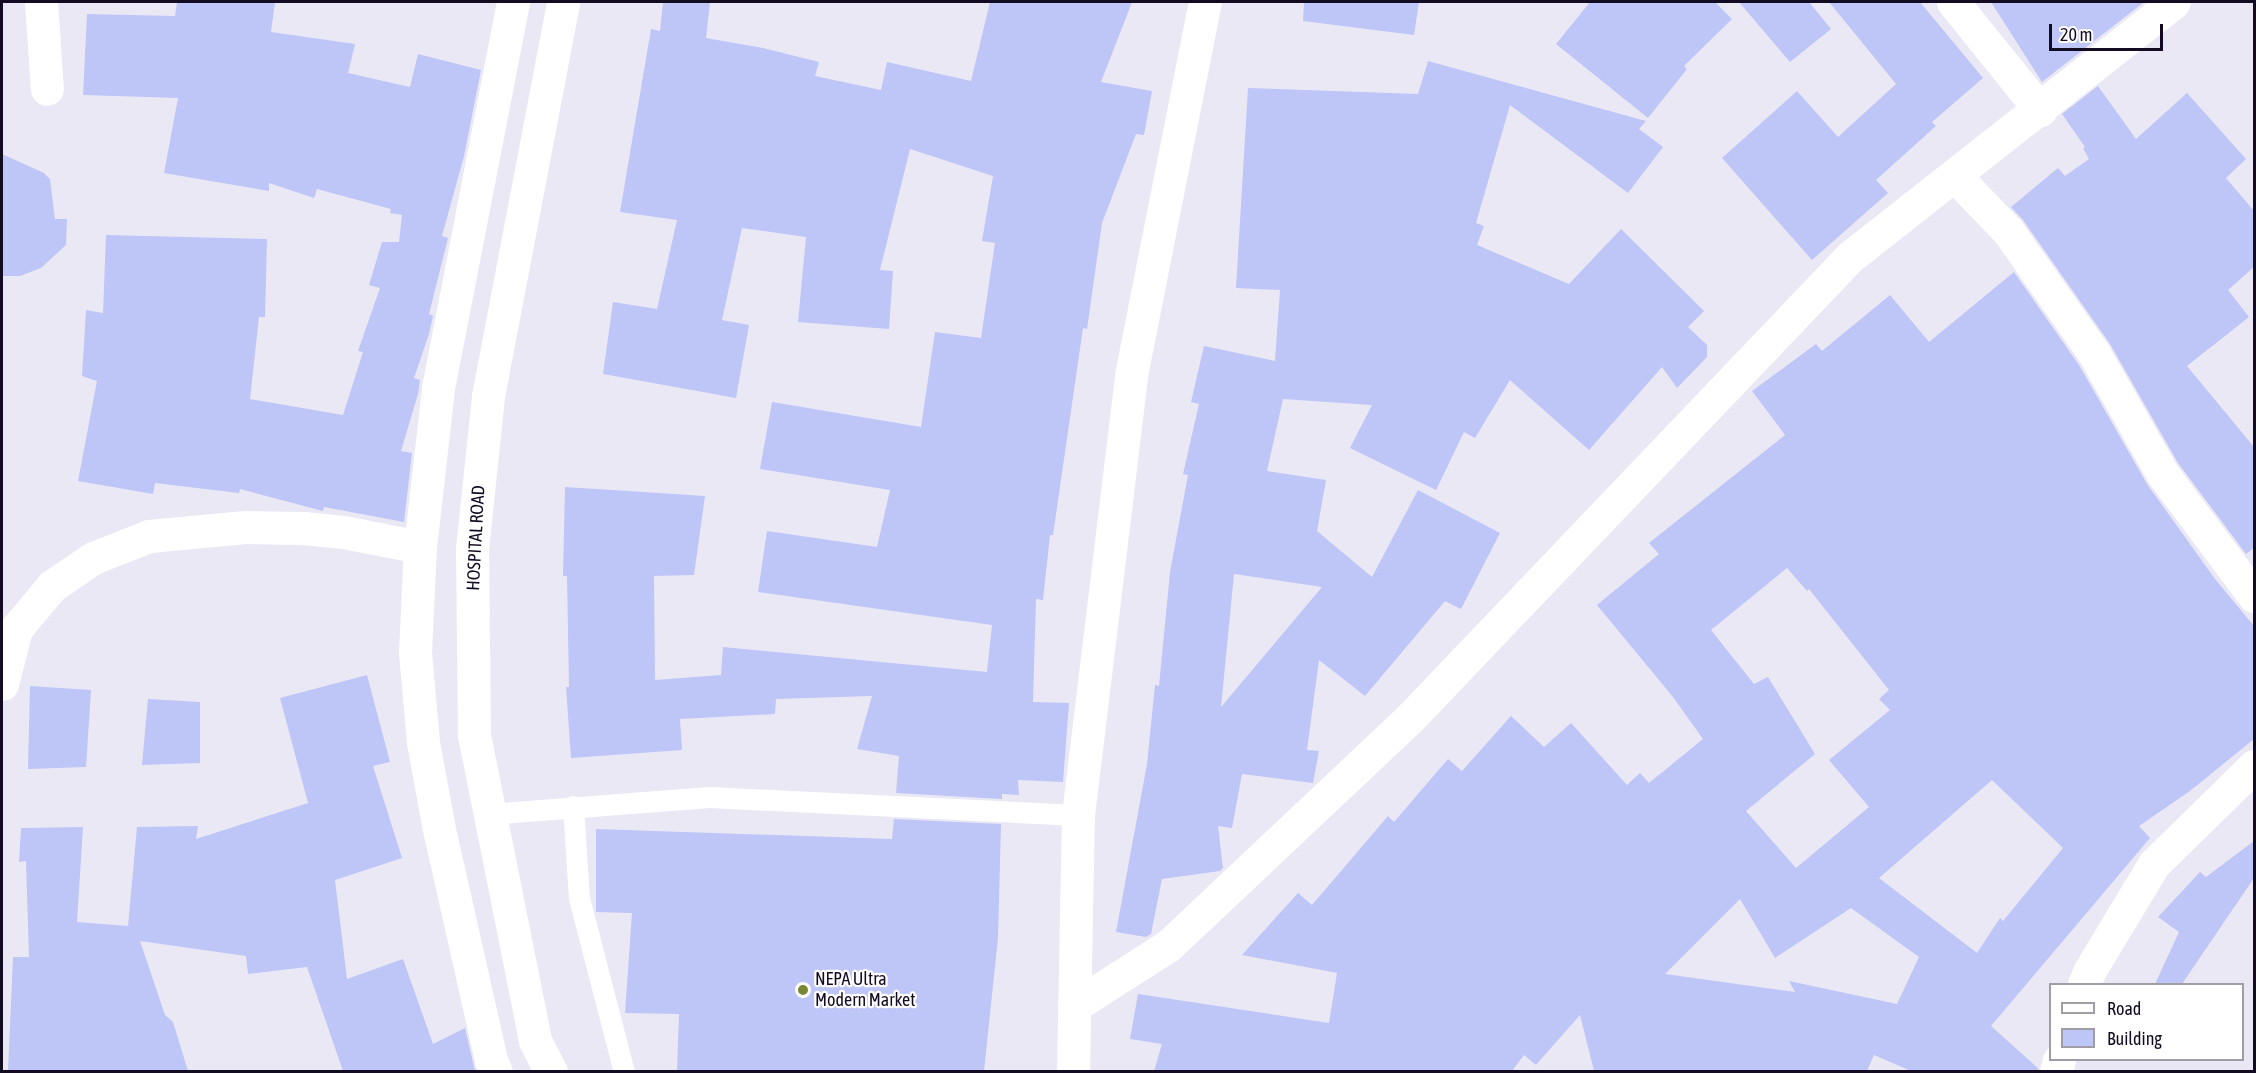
<!DOCTYPE html>
<html>
<head>
<meta charset="utf-8">
<style>
  body { margin:0 }
  #map { position:relative; width:2256px; height:1073px; overflow:hidden; background:#ebe8f5; font-family:"Asap Condensed",sans-serif }
  div>[style] { position:absolute }
  .building>* { inset:0; background:#bec5f7 }
  .service>* { height:21px; margin:-10.5px; padding:0 10.5px; transform-origin:10.5px; border-radius:10.5px; background:#fff }
  .minor>* { height:33px; margin:-16.5px; padding:0 16.5px; transform-origin:16.5px; border-radius:16.5px; background:#fff }
  .tertiary>* { height:33px; margin:-16.5px; padding:0 16.5px; transform-origin:16.5px; border-radius:16.5px; background:#fff }
  .dots>* { width:16px; height:16px; translate:-50% -50%; box-sizing:border-box; border:3px solid #fff; border-radius:50% }
  span { translate:-50% -50%; white-space:nowrap; text-align:center; line-height:1.15; -webkit-text-stroke:4.5px #fff; paint-order:stroke }
  .street-label { font-size:18px; color:#130b21 }
  .poi-label { font-size:18px; color:#130b21 }
  .left { translate:0 -50%; text-align:left }
  .frame { position:absolute; inset:0; border:3px solid #130b21; pointer-events:none }
  .legend { position:absolute; left:2049px; top:983px; width:195px; height:78px; box-sizing:border-box; background:#fff; border:2px solid #a19da6; margin:0; padding:8px 10px; list-style:none; font-size:18px; color:#130b21 }
  .legend li { display:flex; align-items:center; gap:12px; height:30px }
  .legend b { width:30px; border:2px solid #a19da6 }
  .scale { position:absolute; left:2049px; top:24px; width:114px; height:27px; box-sizing:border-box; border:3px solid #130b21; border-top:0; padding-left:8px; font-size:18px; line-height:21px; white-space:nowrap; color:#130b21; -webkit-text-stroke:4px #fff; paint-order:stroke }
</style>
</head>
<body>
<div id="map">
  <div class="building">
    <div style="clip-path:polygon(177px 2px,275px 2px,271px 32px,355px 44px,348px 73px,410px 87px,418px 54px,481px 70px,464px 156px,442px 236px,448px 238px,429px 314px,433px 316px,429px 334px,414px 378px,420px 380px,418px 394px,401px 451px,412px 453px,404px 522px,324px 507px,323px 511px,240px 489px,239px 493px,155px 483px,153px 494px,78px 481px,97px 381px,82px 376px,86px 310px,103px 313px,106px 235px,267px 239px,265px 317px,259px 317px,250px 399px,343px 415px,363px 352px,358px 351px,380px 288px,369px 285px,382px 242px,399px 242px,402px 215px,390px 213px,391px 209px,317px 189px,314px 198px,269px 183px,269px 191px,164px 173px,178px 98px,83px 95px,87px 14px,175px 16px)"></div>
    <div style="clip-path:polygon(663px 2px,710px 2px,706px 38px,763px 48px,819px 62px,815px 76px,881px 90px,887px 62px,971px 81px,990px 2px,1132px 2px,1101px 82px,1152px 91px,1144px 135px,1136px 134px,1102px 223px,1087px 329px,1083px 328px,1053px 535px,1050px 535px,1043px 600px,1036px 599px,1033px 702px,1069px 703px,1063px 782px,1018px 780px,1019px 795px,1002px 794px,1002px 799px,896px 793px,899px 756px,857px 749px,872px 696px,776px 699px,775px 714px,680px 719px,682px 750px,571px 758px,566px 687px,569px 687px,567px 576px,563px 576px,565px 487px,705px 496px,694px 575px,654px 576px,655px 680px,721px 675px,723px 647px,987px 672px,992px 625px,758px 592px,767px 531px,877px 547px,890px 490px,760px 469px,772px 402px,921px 427px,935px 332px,981px 338px,995px 243px,982px 241px,993px 176px,910px 149px,880px 270px,893px 271px,889px 329px,798px 322px,806px 237px,742px 228px,722px 320px,749px 325px,736px 398px,603px 374px,613px 302px,657px 309px,677px 220px,620px 212px,651px 29px,660px 31px)"></div>
    <div style="clip-path:polygon(1304px 2px,1419px 2px,1414px 35px,1303px 21px)"></div>
    <div style="clip-path:polygon(1590px 2px,1715px 2px,1732px 19px,1684px 66px,1687px 69px,1648px 118px,1556px 44px)"></div>
    <div style="clip-path:polygon(1739px 2px,1809px 2px,1831px 29px,1790px 62px)"></div>
    <div style="clip-path:polygon(1829px 2px,1920px 2px,1983px 78px,1932px 122px,1936px 126px,1876px 180px,1888px 193px,1812px 260px,1722px 158px,1797px 91px,1838px 137px,1896px 84px)"></div>
    <div style="clip-path:polygon(1991px 2px,2144px 2px,2042px 82px)"></div>
    <div style="clip-path:polygon(evenodd,1428px 61px,1646px 121px,1639px 129px,1663px 147px,1628px 193px,1510px 105px,1476px 223px,1484px 226px,1477px 245px,1569px 284px,1621px 229px,1704px 311px,1688px 327px,1707px 345px,1707px 357px,1677px 388px,1662px 367px,1589px 450px,1510px 380px,1475px 438px,1464px 432px,1436px 490px,1350px 448px,1372px 405px,1283px 399px,1267px 471px,1326px 480px,1317px 531px,1372px 577px,1418px 490px,1500px 533px,1461px 609px,1445px 601px,1365px 696px,1319px 660px,1307px 750px,1319px 751px,1313px 783px,1242px 774px,1232px 828px,1218px 826px,1223px 868px,1220px 871px,1162px 879px,1151px 934px,1146px 937px,1116px 932px,1147px 764px,1155px 685px,1159px 686px,1170px 572px,1188px 475px,1183px 474px,1199px 404px,1191px 402px,1204px 346px,1275px 361px,1280px 290px,1236px 288px,1248px 88px,1418px 94px,1428px 61px,1234px 574px,1322px 587px,1221px 707px,1234px 574px)"></div>
    <div style="clip-path:polygon(2098px 86px,2136px 139px,2187px 93px,2246px 159px,2226px 178px,2254px 211px,2254px 267px,2228px 290px,2249px 317px,2187px 366px,2254px 447px,2254px 548px,2246px 554px,2178px 463px,2110px 344px,2023px 220px,2011px 207px,2058px 168px,2065px 176px,2089px 159px,2083px 148px,2085px 147px,2062px 114px)"></div>
    <div style="clip-path:polygon(2px 154px,44px 173px,50px 179px,55px 219px,67px 219px,66px 245px,41px 268px,20px 276px,2px 276px)"></div>
    <div style="clip-path:polygon(evenodd,2014px 272px,2079px 365px,2147px 484px,2215px 579px,2254px 626px,2254px 739px,2190px 791px,2139px 826px,2150px 838px,1991px 1026px,2038px 1068px,2038px 1071px,1911px 1071px,1874px 1055px,1867px 1071px,1594px 1071px,1580px 1015px,1536px 1065px,1524px 1055px,1512px 1071px,1154px 1071px,1162px 1044px,1130px 1039px,1138px 994px,1329px 1023px,1337px 973px,1242px 955px,1298px 893px,1312px 905px,1388px 816px,1394px 822px,1448px 759px,1462px 771px,1511px 716px,1544px 747px,1571px 723px,1627px 785px,1640px 773px,1649px 783px,1703px 739px,1673px 697px,1597px 605px,1659px 554px,1649px 543px,1785px 435px,1752px 391px,1816px 344px,1822px 351px,1890px 295px,1929px 342px,2014px 272px,1787px 568px,1807px 591px,1809px 589px,1889px 690px,1879px 699px,1890px 710px,1829px 760px,1869px 807px,1796px 868px,1746px 811px,1815px 754px,1768px 677px,1754px 684px,1711px 630px,1787px 568px,2014px 272px,1992px 780px,2063px 848px,2003px 921px,2000px 918px,1977px 953px,1879px 878px,1992px 780px,2014px 272px,1740px 899px,1775px 958px,1851px 908px,1919px 957px,1897px 1004px,1789px 981px,1795px 992px,1665px 974px,1740px 899px)"></div>
    <div style="clip-path:polygon(367px 675px,390px 762px,373px 766px,402px 858px,335px 880px,347px 979px,403px 959px,433px 1044px,465px 1028px,475px 1071px,343px 1071px,307px 967px,248px 974px,246px 956px,140px 941px,165px 1015px,173px 1022px,188px 1071px,8px 1071px,13px 957px,29px 957px,26px 861px,19px 862px,21px 828px,83px 827px,77px 922px,128px 926px,137px 827px,198px 826px,196px 839px,308px 803px,280px 698px)"></div>
    <div style="clip-path:polygon(30px 686px,91px 690px,86px 767px,28px 769px)"></div>
    <div style="clip-path:polygon(148px 699px,200px 702px,200px 763px,142px 765px)"></div>
    <div style="clip-path:polygon(894px 819px,1001px 824px,998px 938px,984px 1071px,677px 1071px,679px 1014px,625px 1013px,632px 913px,596px 912px,596px 829px,892px 839px)"></div>
    <div style="clip-path:polygon(2254px 841px,2254px 878px,2182px 984px,2155px 984px,2179px 932px,2158px 917px,2200px 872px,2206px 877px)"></div>
  </div>
  <div class="service">
    <div style="left:573px;top:806px;width:92px;rotate:86.3deg"></div>
    <div style="left:579px;top:898px;width:180px;rotate:75.5deg"></div>
    <div style="left:489px;top:814px;width:221px;rotate:-4.4deg"></div>
    <div style="left:709px;top:797px;width:369px;rotate:2.8deg"></div>
  </div>
  <div class="minor">
    <div style="left:41px;top:2px;width:87px;rotate:86.1deg"></div>
    <div style="left:1953px;top:2px;width:139px;rotate:51.1deg"></div>
    <div style="left:1955px;top:176px;width:76px;rotate:46.1deg"></div>
    <div style="left:2008px;top:231px;width:151px;rotate:54.9deg"></div>
    <div style="left:2095px;top:355px;width:136px;rotate:60.4deg"></div>
    <div style="left:2162px;top:473px;width:154px;rotate:53.2deg"></div>
    <div style="left:2px;top:684px;width:57px;rotate:-75.7deg"></div>
    <div style="left:16px;top:629px;width:56px;rotate:-50.1deg"></div>
    <div style="left:52px;top:586px;width:50px;rotate:-34.3deg"></div>
    <div style="left:93px;top:558px;width:60px;rotate:-21.4deg"></div>
    <div style="left:149px;top:536px;width:97px;rotate:-5.3deg"></div>
    <div style="left:246px;top:527px;width:57px;rotate:1deg"></div>
    <div style="left:303px;top:528px;width:40px;rotate:5.7deg"></div>
    <div style="left:343px;top:532px;width:78px;rotate:11deg"></div>
    <div style="left:2084px;top:984px;width:15px;rotate:-67deg"></div>
    <div style="left:2090px;top:970px;width:124px;rotate:-58.9deg"></div>
    <div style="left:2154px;top:864px;width:140px;rotate:-44.4deg"></div>
    <div style="left:1074px;top:1006px;width:112px;rotate:-32.6deg"></div>
    <div style="left:1168px;top:946px;width:332px;rotate:-43.3deg"></div>
    <div style="left:1410px;top:718px;width:637px;rotate:-46.34deg"></div>
    <div style="left:1850px;top:257px;width:412px;rotate:-38.2deg"></div>
    <div style="left:1073px;top:1072px;width:257px;rotate:-88.9deg"></div>
    <div style="left:1078px;top:815px;width:443px;rotate:-83.1deg"></div>
    <div style="left:1131px;top:375px;width:380px;rotate:-78.8deg"></div>
    <div style="left:2056px;top:1072px;width:12px;rotate:-76deg"></div>
  </div>
  <div class="tertiary">
    <div style="left:496px;top:1072px;width:13px;rotate:-113deg"></div>
    <div style="left:491px;top:1060px;width:242px;rotate:-102.7deg"></div>
    <div style="left:438px;top:824px;width:83px;rotate:-100.4deg"></div>
    <div style="left:423px;top:742px;width:90px;rotate:-95.1deg"></div>
    <div style="left:415px;top:652px;width:105px;rotate:-87.3deg"></div>
    <div style="left:420px;top:547px;width:160px;rotate:-83.5deg"></div>
    <div style="left:438px;top:388px;width:393px;rotate:-79deg"></div>
    <div style="left:551px;top:1072px;width:36px;rotate:-117deg"></div>
    <div style="left:535px;top:1040px;width:310px;rotate:-101.3deg"></div>
    <div style="left:474px;top:736px;width:187px;rotate:-90.6deg"></div>
    <div style="left:472px;top:549px;width:154px;rotate:-84deg"></div>
    <div style="left:488px;top:396px;width:401px;rotate:-79.2deg"></div>
  </div>
  <div class="dots">
    <div style="left:803px;top:990px;background:#798735"></div>
  </div>
  <div class="street-label">
    <span style="left:476px;top:538px;rotate:-87deg">HOSPITAL ROAD</span>
  </div>
  <div class="poi-label">
    <span class="left" style="left:815px;top:990px">NEPA Ultra<br>Modern Market</span>
  </div>
  <div class="frame"></div>
  <ul class="legend">
  <li><b style="height:8px;background:#fff"></b>Road</li>
  <li><b style="height:16px;background:#bec5f7"></b>Building</li>
  </ul>
  <div class="scale">20 m</div>
</div>
</body>
</html>
